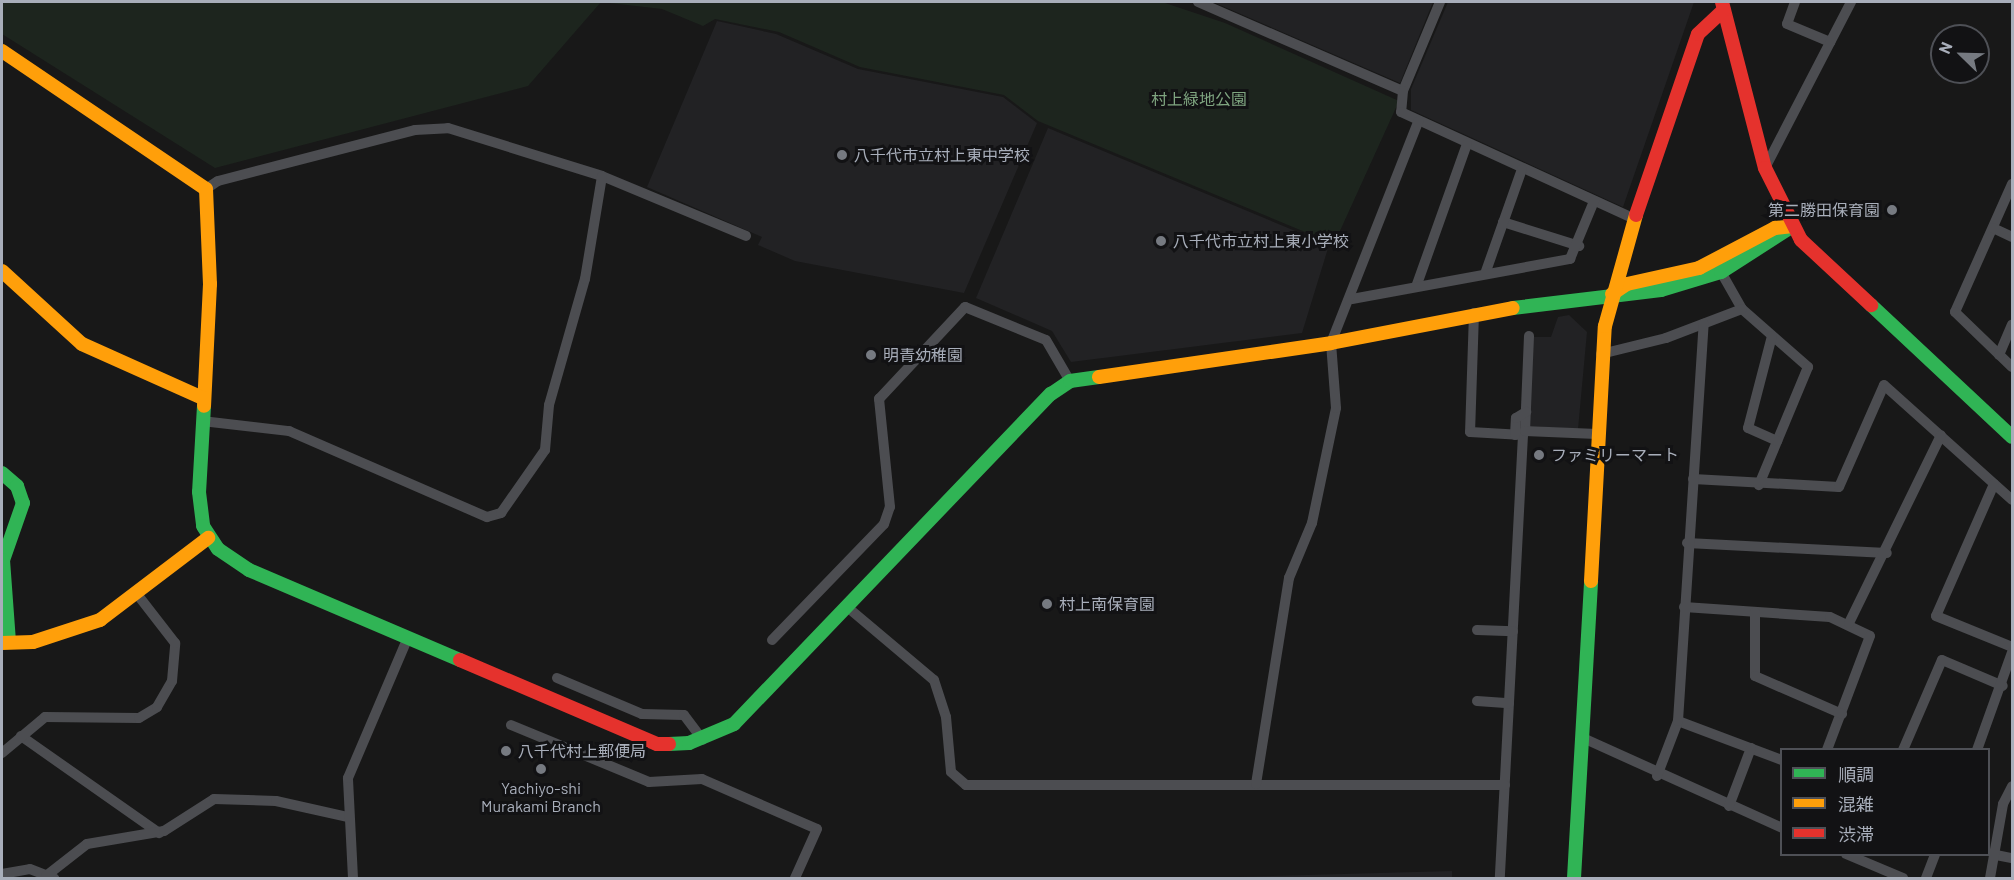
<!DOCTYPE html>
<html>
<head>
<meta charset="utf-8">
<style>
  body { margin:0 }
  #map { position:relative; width:2014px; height:880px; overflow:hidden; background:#181818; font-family:Barlow,"Noto Sans JP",sans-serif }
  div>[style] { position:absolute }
  .built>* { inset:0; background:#222224 }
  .green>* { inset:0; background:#1d251e }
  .street>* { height:10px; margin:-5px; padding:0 5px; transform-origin:5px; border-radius:5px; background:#4c4d51 }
  .fast>* { height:14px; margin:-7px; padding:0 7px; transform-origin:7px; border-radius:7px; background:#30b455 }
  .slow>* { height:14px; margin:-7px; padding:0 7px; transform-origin:7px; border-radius:7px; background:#ff9f0a }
  .jam>* { height:14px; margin:-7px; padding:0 7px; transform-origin:7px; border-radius:7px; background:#e5322d }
  .dots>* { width:16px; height:16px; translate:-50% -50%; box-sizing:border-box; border:3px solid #121214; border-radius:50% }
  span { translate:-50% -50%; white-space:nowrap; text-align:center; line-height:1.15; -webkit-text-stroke:6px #121214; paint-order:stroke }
  .park-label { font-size:16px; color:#7fa580 }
  .poi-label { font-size:16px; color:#a8aeba }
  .left { translate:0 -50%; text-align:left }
  .right { translate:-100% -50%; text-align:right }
  .frame { position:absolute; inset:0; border:3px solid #a8aeba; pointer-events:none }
  .legend { position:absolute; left:1780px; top:748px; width:210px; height:108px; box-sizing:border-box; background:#121214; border:2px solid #4e5056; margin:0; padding:8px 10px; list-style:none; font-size:18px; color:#a8aeba }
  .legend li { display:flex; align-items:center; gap:12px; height:30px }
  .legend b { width:30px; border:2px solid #4e5056 }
  .north { position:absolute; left:1930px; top:24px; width:60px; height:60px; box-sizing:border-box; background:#121214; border:2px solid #4e5056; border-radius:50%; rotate:293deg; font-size:16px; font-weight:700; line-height:24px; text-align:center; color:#a8aeba }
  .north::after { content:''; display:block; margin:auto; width:21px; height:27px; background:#767a81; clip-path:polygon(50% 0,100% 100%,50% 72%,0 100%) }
</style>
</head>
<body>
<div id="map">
  <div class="built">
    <div style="clip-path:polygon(1213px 2px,1433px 2px,1400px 83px)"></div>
    <div style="clip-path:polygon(1448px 2px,1694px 2px,1623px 207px,1411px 110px,1411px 89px)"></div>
    <div style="clip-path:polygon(717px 21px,776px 34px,858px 69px,1003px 97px,1037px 123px,964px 293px,795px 261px,758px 245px,762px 237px,647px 187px)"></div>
    <div style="clip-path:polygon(1048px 128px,1329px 245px,1302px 333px,1071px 362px,1052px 331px,976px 298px)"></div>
    <div style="clip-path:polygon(1569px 315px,1587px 332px,1578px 429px,1529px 426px,1533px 337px,1551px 337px,1558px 317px)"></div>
    <div style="clip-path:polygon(1452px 871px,1452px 878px,1203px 878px)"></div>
  </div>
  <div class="green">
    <div style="clip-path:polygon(2px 2px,1162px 2px,1225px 23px,1399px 101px,1334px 244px,1038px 121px,1004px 95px,860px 67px,779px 32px,715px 19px,703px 26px,662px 9px,601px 2px,528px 86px,215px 168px,2px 34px)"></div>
  </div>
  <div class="street">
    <div style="left:1198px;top:2px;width:223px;rotate:23.5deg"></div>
    <div style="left:1440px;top:2px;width:96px;rotate:112.6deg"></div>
    <div style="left:1403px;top:91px;width:21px;rotate:95deg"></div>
    <div style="left:1401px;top:112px;width:255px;rotate:24.6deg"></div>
    <div style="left:1795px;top:2px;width:23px;rotate:110deg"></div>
    <div style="left:1787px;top:24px;width:47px;rotate:22.7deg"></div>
    <div style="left:1765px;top:168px;width:187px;rotate:-62.6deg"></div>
    <div style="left:2012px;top:184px;width:140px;rotate:114deg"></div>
    <div style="left:1955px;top:312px;width:79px;rotate:44deg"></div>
    <div style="left:206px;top:189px;width:14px;rotate:-34deg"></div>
    <div style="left:218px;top:181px;width:203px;rotate:-14.5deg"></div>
    <div style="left:415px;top:130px;width:33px;rotate:-3deg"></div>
    <div style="left:448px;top:128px;width:161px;rotate:17.3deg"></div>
    <div style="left:602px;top:176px;width:156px;rotate:22.6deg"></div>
    <div style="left:1503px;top:222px;width:80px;rotate:17.5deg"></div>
    <div style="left:1993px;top:228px;width:21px;rotate:25deg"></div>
    <div style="left:1721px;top:272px;width:43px;rotate:60.4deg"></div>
    <div style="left:1742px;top:309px;width:88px;rotate:41.3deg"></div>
    <div style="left:1808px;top:367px;width:128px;rotate:112.6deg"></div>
    <div style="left:1485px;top:274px;width:111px;rotate:-70.6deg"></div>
    <div style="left:1416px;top:287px;width:152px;rotate:-70.4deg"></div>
    <div style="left:1352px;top:299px;width:222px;rotate:-10.4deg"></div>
    <div style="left:1570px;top:259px;width:63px;rotate:-67.5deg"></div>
    <div style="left:1474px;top:313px;width:119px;rotate:91.9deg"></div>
    <div style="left:1470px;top:432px;width:53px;rotate:3.2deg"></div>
    <div style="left:1523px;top:435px;width:444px;rotate:93deg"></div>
    <div style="left:1529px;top:336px;width:95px;rotate:92.4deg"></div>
    <div style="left:1525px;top:431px;width:72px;rotate:2.4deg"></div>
    <div style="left:1772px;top:336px;width:95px;rotate:104.6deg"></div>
    <div style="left:1748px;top:428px;width:32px;rotate:24deg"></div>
    <div style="left:1601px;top:354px;width:67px;rotate:-13.8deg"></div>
    <div style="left:1666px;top:338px;width:81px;rotate:-20.9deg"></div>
    <div style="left:1999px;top:355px;width:33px;rotate:-67deg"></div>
    <div style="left:202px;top:421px;width:88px;rotate:6.6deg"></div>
    <div style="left:289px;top:431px;width:216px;rotate:23.5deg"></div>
    <div style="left:487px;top:517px;width:15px;rotate:-16deg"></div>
    <div style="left:501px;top:513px;width:77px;rotate:-55.1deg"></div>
    <div style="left:545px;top:450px;width:45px;rotate:-84.9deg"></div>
    <div style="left:549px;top:405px;width:131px;rotate:-74.1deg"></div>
    <div style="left:585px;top:279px;width:104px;rotate:-80.6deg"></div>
    <div style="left:1515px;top:435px;width:17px;rotate:-87deg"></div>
    <div style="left:1516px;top:418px;width:12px;rotate:-31deg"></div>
    <div style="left:1693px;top:479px;width:146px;rotate:3.1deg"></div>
    <div style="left:1839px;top:487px;width:111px;rotate:-66.2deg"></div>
    <div style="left:1884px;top:385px;width:172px;rotate:41.9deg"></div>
    <div style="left:1994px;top:484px;width:144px;rotate:113.7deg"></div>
    <div style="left:1936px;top:616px;width:82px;rotate:22.2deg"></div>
    <div style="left:1687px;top:543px;width:200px;rotate:2.9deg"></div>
    <div style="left:846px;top:606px;width:115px;rotate:40.1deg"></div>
    <div style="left:934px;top:680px;width:39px;rotate:72deg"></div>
    <div style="left:946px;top:717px;width:55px;rotate:84.8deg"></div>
    <div style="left:951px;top:772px;width:20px;rotate:41deg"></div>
    <div style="left:966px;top:785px;width:539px"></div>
    <div style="left:1684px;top:607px;width:146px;rotate:3.9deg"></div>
    <div style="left:1830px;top:617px;width:44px;rotate:25.4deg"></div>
    <div style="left:1870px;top:636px;width:122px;rotate:110.7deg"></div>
    <div style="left:1755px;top:612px;width:64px;rotate:90deg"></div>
    <div style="left:1755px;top:676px;width:95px;rotate:23.6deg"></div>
    <div style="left:1849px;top:623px;width:209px;rotate:-63.9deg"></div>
    <div style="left:1477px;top:630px;width:36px;rotate:2deg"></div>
    <div style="left:772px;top:640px;width:161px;rotate:-46deg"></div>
    <div style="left:884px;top:524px;width:18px;rotate:-71deg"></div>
    <div style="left:890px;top:507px;width:109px;rotate:-95.8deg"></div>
    <div style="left:879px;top:399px;width:126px;rotate:-46.9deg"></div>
    <div style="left:965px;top:307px;width:87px;rotate:22.2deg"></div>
    <div style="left:1046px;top:340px;width:48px;rotate:59.7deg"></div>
    <div style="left:557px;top:678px;width:92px;rotate:23deg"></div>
    <div style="left:642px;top:714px;width:42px;rotate:1.4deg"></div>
    <div style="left:684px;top:715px;width:31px;rotate:53deg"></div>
    <div style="left:1477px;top:701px;width:32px;rotate:4deg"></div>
    <div style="left:1678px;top:721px;width:111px;rotate:20.6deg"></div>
    <div style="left:511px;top:725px;width:149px;rotate:22.4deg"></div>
    <div style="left:649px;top:782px;width:53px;rotate:-3.2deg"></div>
    <div style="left:702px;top:779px;width:125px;rotate:23.5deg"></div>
    <div style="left:817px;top:829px;width:54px;rotate:114.2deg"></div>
    <div style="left:21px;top:736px;width:169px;rotate:35.1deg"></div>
    <div style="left:1583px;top:738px;width:218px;rotate:24.3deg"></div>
    <div style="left:1903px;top:750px;width:98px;rotate:-66.6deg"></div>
    <div style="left:1942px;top:660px;width:66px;rotate:23.1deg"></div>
    <div style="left:1977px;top:750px;width:104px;rotate:-70.3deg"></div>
    <div style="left:2px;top:753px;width:56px;rotate:-39.9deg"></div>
    <div style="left:45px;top:717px;width:94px;rotate:0.6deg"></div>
    <div style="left:139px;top:718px;width:21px;rotate:-31deg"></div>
    <div style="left:157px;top:707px;width:30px;rotate:-60deg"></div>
    <div style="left:172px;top:681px;width:38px;rotate:-85deg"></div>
    <div style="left:175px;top:643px;width:62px;rotate:-127.8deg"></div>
    <div style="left:1657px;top:776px;width:59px;rotate:-69.1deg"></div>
    <div style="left:1678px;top:721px;width:398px;rotate:-86.3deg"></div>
    <div style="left:1256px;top:784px;width:209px;rotate:-80.9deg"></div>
    <div style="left:1289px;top:578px;width:60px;rotate:-67.3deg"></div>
    <div style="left:1312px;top:523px;width:117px;rotate:-78.2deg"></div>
    <div style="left:1336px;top:408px;width:65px;rotate:-94.4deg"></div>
    <div style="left:1331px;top:343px;width:238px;rotate:-68.5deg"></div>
    <div style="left:1729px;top:806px;width:62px;rotate:-69.2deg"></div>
    <div style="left:1846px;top:854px;width:62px;rotate:22.8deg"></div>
    <div style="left:1996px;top:855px;width:16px;rotate:11deg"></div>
    <div style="left:2px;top:874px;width:28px;rotate:-10deg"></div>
    <div style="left:30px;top:869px;width:26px;rotate:21deg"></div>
    <div style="left:46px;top:876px;width:52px;rotate:-38deg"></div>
    <div style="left:87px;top:844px;width:78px;rotate:-9.6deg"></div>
    <div style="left:164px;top:831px;width:59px;rotate:-32.6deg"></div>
    <div style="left:214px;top:799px;width:62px;rotate:1.8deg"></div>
    <div style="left:276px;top:801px;width:74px;rotate:12.5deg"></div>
    <div style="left:353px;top:878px;width:100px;rotate:-92.9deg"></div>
    <div style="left:348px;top:778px;width:150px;rotate:-66.9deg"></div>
    <div style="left:1926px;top:878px;width:26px;rotate:-69deg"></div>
    <div style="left:1990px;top:878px;width:75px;rotate:-80deg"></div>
    <div style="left:2003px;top:804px;width:20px;rotate:-63deg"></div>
  </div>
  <div class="fast">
    <div style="left:1871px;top:305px;width:193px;rotate:43.1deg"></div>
    <div style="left:1513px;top:308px;width:149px;rotate:-6.9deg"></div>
    <div style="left:1661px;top:290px;width:63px;rotate:-16.7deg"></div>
    <div style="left:1721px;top:272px;width:85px;rotate:-32.6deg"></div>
    <div style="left:204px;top:406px;width:86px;rotate:93.3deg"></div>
    <div style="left:199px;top:492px;width:34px;rotate:83deg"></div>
    <div style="left:203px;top:526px;width:27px;rotate:57deg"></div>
    <div style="left:218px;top:549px;width:37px;rotate:34deg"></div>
    <div style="left:249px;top:570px;width:229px;rotate:23.1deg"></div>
    <div style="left:2px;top:473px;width:20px;rotate:41deg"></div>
    <div style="left:17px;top:486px;width:18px;rotate:71deg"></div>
    <div style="left:23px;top:503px;width:60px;rotate:109.3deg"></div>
    <div style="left:3px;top:560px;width:82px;rotate:85.8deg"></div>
    <div style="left:669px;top:744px;width:20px;rotate:-3deg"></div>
    <div style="left:689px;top:743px;width:49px;rotate:-22.9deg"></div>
    <div style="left:734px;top:724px;width:458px;rotate:-46.2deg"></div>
    <div style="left:1051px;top:394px;width:23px;rotate:-34deg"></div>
    <div style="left:1070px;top:381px;width:29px;rotate:-8deg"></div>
    <div style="left:1574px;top:878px;width:297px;rotate:-86.7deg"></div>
  </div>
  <div class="slow">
    <div style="left:2px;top:51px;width:246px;rotate:34.1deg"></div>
    <div style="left:206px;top:189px;width:95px;rotate:87.6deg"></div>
    <div style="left:210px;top:284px;width:122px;rotate:92.8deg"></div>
    <div style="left:2px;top:271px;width:108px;rotate:42.4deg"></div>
    <div style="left:82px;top:344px;width:133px;rotate:24.1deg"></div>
    <div style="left:1612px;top:294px;width:18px;rotate:-34deg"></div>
    <div style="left:1627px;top:284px;width:74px;rotate:-12.5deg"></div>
    <div style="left:1699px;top:268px;width:86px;rotate:-27.8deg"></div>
    <div style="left:1775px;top:228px;width:18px;rotate:-6deg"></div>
    <div style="left:1099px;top:377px;width:234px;rotate:-8.3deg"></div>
    <div style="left:1331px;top:343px;width:185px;rotate:-10.9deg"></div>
    <div style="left:1591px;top:581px;width:255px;rotate:-86.9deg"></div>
    <div style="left:1605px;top:326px;width:115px;rotate:-74.4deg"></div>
    <div style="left:2px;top:643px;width:31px;rotate:-2deg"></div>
    <div style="left:33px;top:642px;width:71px;rotate:-18.2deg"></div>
    <div style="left:100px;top:620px;width:136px;rotate:-37.2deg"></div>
  </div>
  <div class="jam">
    <div style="left:1722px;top:2px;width:171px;rotate:75.5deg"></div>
    <div style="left:1765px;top:168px;width:80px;rotate:63.4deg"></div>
    <div style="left:1801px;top:240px;width:96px;rotate:42.9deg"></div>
    <div style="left:1636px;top:215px;width:191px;rotate:-71.1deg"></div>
    <div style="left:1698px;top:34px;width:35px;rotate:-43deg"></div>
    <div style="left:460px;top:660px;width:214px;rotate:23.1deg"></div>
    <div style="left:657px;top:744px;width:12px"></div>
  </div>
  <div class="dots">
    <div style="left:842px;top:155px;background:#767a81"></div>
    <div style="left:1892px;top:210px;background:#767a81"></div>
    <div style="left:1161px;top:241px;background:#767a81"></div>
    <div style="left:871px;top:355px;background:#767a81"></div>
    <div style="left:1539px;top:455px;background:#767a81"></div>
    <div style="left:1047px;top:604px;background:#767a81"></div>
    <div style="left:506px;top:751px;background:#767a81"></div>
    <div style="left:541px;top:769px;background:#767a81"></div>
  </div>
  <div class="park-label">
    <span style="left:1199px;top:99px">村上緑地公園</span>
  </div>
  <div class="poi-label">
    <span class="left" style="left:854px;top:155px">八千代市立村上東中学校</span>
    <span class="right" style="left:1880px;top:210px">第二勝田保育園</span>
    <span class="left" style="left:1173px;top:241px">八千代市立村上東小学校</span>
    <span class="left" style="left:883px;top:355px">明青幼稚園</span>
    <span class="left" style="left:1551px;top:455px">ファミリーマート</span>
    <span class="left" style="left:1059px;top:604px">村上南保育園</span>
    <span class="left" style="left:518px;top:751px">八千代村上郵便局</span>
    <span style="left:541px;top:797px">Yachiyo-shi<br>Murakami Branch</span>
  </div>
  <div class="frame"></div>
  <ul class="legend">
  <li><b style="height:8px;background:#30b455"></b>順調</li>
  <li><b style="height:8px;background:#ff9f0a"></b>混雑</li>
  <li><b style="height:8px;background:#e5322d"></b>渋滞</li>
  </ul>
  <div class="north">N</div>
</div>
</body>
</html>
